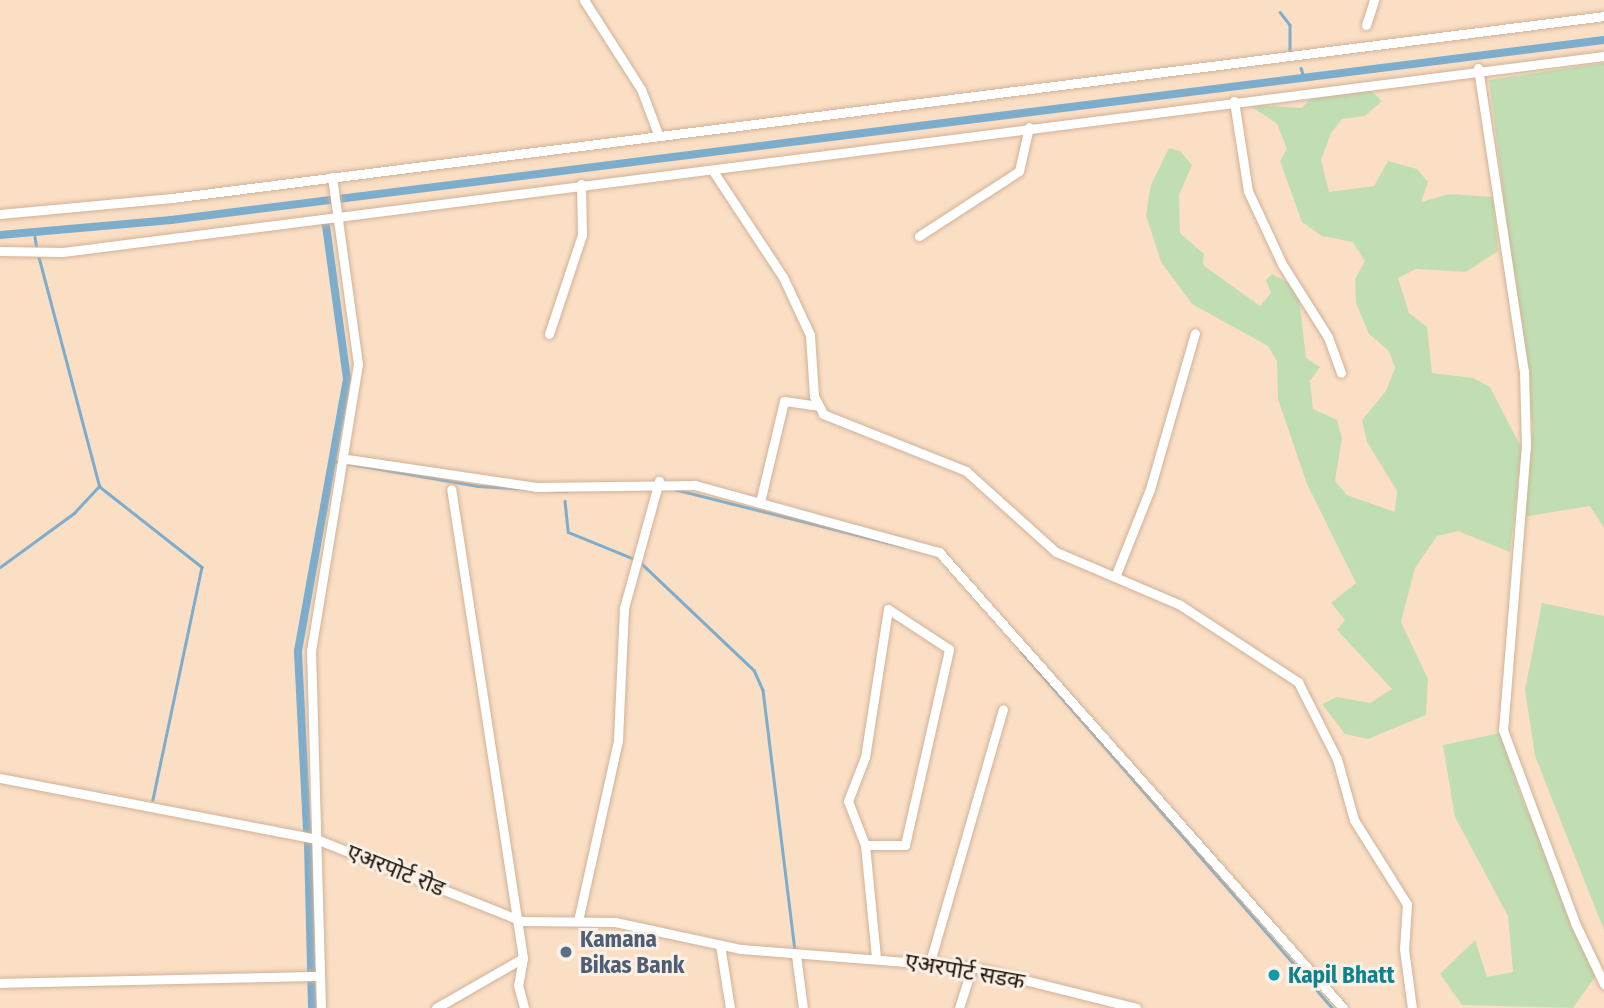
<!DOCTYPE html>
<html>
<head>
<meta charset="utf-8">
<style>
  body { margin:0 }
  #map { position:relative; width:1604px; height:1008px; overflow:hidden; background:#fbdfc5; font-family:"Fira Sans Condensed","Noto Sans Devanagari",sans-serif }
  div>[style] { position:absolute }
  .green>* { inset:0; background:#c1deb2 }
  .stream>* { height:2.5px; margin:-1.25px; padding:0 1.25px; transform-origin:1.25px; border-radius:1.25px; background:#7dadcc }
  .canal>* { height:8px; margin:-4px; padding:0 4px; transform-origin:4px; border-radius:4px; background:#7dadcc }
  .roads { filter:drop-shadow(0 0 2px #ceb299) drop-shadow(0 0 2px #ceb299) }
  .minor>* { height:9px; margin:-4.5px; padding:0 4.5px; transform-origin:4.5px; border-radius:4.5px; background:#fff }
  .dots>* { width:19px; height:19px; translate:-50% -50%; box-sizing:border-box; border:4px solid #fbf0e5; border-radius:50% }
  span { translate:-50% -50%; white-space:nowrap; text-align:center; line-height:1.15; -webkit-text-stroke:6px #fbf0e5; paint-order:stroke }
  .street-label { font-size:23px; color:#1c1309 }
  .service-label { font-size:23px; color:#4e5e75; font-weight:700 }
  .left { translate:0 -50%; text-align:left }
  .culture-label { font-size:23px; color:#0d838f; font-weight:700 }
</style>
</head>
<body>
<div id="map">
  <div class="green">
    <div style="clip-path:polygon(1604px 63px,1604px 528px,1590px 506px,1523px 517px,1533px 429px,1489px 80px)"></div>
    <div style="clip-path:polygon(1370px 90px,1382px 101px,1365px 116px,1342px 119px,1331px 133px,1321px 160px,1329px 192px,1374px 186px,1388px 161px,1417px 169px,1428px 182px,1421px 202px,1450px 194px,1493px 197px,1498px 251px,1466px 272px,1416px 269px,1398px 278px,1409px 313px,1427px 327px,1432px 373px,1473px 378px,1490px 387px,1522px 449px,1510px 552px,1458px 531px,1437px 536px,1415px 568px,1401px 622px,1428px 679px,1426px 715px,1368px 739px,1345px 734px,1322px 704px,1337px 697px,1370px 703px,1392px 689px,1337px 630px,1345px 620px,1331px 603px,1356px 583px,1307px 484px,1278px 399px,1277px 361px,1268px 346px,1192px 304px,1161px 262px,1146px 215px,1151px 185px,1169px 148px,1180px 151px,1192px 165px,1179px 195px,1180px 233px,1204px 254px,1203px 265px,1260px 306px,1271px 293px,1266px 280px,1272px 274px,1298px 288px,1306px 358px,1320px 367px,1310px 381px,1313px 409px,1337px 420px,1342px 438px,1335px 481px,1347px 495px,1395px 512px,1397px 491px,1367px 442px,1362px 420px,1386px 391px,1395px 368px,1389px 351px,1369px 334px,1356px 303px,1355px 279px,1365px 261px,1353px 242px,1322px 236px,1302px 222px,1280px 161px,1287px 149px,1277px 124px,1249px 105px,1302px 108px,1310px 99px)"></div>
    <div style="clip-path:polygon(1542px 603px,1604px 616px,1604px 930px,1535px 756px,1525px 690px)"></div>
    <div style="clip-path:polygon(1500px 733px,1522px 799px,1598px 973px,1573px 1008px,1462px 1005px,1440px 974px,1475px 940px,1487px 977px,1513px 972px,1508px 916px,1455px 817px,1443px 745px)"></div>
  </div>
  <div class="stream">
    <div style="left:1280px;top:12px;width:16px;rotate:52deg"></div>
    <div style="left:1290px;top:25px;width:29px;rotate:90deg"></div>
    <div style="left:1301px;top:68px;width:9px;rotate:72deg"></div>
    <div style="left:35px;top:237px;width:12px;rotate:81deg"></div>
    <div style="left:334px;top:461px;width:146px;rotate:9.8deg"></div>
    <div style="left:478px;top:486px;width:88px;rotate:3.3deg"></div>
    <div style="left:99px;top:486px;width:131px;rotate:38.2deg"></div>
    <div style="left:202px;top:567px;width:238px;rotate:101.9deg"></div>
    <div style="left:674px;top:489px;width:238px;rotate:14.1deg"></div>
    <div style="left:565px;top:501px;width:31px;rotate:84deg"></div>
    <div style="left:568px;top:532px;width:69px;rotate:22.1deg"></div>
    <div style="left:640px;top:562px;width:157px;rotate:43.5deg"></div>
    <div style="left:754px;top:670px;width:22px;rotate:66deg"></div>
    <div style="left:763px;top:690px;width:262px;rotate:83deg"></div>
    <div style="left:0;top:567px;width:92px;rotate:-36.1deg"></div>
    <div style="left:74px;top:513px;width:37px;rotate:-47deg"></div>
    <div style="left:99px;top:486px;width:235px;rotate:-104.8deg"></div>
    <div style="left:1021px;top:651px;width:473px;rotate:48.9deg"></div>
  </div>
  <div class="canal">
    <div style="left:0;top:235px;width:172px;rotate:-5deg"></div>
    <div style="left:171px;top:220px;width:1444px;rotate:-7.16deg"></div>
    <div style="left:307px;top:830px;width:179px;rotate:-92.9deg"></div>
    <div style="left:298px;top:651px;width:276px;rotate:-79.8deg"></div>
    <div style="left:347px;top:379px;width:162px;rotate:-97.8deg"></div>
    <div style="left:308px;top:844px;width:164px;rotate:88.6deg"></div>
  </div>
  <div class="roads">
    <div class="minor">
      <div style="left:584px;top:0;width:106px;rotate:57.4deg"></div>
      <div style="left:641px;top:89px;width:48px;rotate:69.3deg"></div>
      <div style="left:1366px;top:25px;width:26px;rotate:-72deg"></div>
      <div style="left:1478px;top:68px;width:306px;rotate:81.4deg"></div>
      <div style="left:1524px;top:371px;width:74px;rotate:88.5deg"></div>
      <div style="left:1526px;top:445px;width:286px;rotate:94.6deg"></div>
      <div style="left:1503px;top:730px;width:206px;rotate:69.5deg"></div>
      <div style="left:1575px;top:923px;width:68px;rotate:64.6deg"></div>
      <div style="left:1234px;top:101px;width:91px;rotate:81.2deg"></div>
      <div style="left:1248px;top:191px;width:81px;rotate:65deg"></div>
      <div style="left:1282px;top:264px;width:86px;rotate:57.8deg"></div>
      <div style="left:1328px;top:337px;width:38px;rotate:70deg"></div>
      <div style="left:713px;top:171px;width:127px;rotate:56.6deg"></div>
      <div style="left:783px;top:277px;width:64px;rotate:65deg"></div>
      <div style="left:810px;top:335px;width:61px;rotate:86.2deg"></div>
      <div style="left:814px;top:396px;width:20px;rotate:63deg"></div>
      <div style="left:823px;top:414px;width:154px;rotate:21.7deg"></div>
      <div style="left:966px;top:471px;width:121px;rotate:42deg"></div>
      <div style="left:1056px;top:552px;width:135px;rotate:23.1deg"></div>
      <div style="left:1180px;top:605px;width:141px;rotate:33.1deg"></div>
      <div style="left:1298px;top:682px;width:86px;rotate:63.1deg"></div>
      <div style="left:1337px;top:759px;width:63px;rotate:74.4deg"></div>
      <div style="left:1354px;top:820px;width:99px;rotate:57.8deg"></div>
      <div style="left:1407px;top:904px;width:45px;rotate:93.8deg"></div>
      <div style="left:1404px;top:949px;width:60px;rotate:82.3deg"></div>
      <div style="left:0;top:214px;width:173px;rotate:-5.3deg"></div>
      <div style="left:172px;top:198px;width:1444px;rotate:-7.24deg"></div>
      <div style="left:919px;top:236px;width:119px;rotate:-33deg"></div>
      <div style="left:1019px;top:171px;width:45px;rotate:-77.2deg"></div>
      <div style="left:0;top:251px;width:63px;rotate:0.9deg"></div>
      <div style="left:63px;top:252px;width:1553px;rotate:-7.25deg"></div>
      <div style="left:549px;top:334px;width:104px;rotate:-71.6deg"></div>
      <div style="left:582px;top:235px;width:51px;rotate:-91.1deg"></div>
      <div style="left:347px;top:459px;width:191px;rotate:8.4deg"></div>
      <div style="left:536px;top:487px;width:159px;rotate:-0.7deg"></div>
      <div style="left:695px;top:485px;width:253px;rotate:15.4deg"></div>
      <div style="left:939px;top:552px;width:609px;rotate:48.46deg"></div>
      <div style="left:760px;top:502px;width:104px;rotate:-76.6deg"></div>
      <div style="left:784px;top:401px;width:35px;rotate:8deg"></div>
      <div style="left:1115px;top:577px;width:95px;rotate:-68.3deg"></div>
      <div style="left:1150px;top:489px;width:162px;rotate:-73.9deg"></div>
      <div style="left:0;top:778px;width:322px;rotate:10.9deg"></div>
      <div style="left:316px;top:839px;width:222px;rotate:21.7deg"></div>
      <div style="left:522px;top:921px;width:93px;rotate:0.6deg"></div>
      <div style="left:615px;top:922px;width:129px;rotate:12.1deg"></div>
      <div style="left:741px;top:949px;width:232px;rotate:4.5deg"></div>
      <div style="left:972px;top:967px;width:169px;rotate:14deg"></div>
      <div style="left:865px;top:845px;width:40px"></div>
      <div style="left:905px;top:845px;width:201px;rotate:-77.3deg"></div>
      <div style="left:949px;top:649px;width:73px;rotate:-146.7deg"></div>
      <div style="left:888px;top:609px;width:150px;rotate:98.8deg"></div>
      <div style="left:865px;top:757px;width:47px;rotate:111.1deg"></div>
      <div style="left:848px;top:801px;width:47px;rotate:68.9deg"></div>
      <div style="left:865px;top:845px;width:114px;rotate:84.4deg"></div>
      <div style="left:578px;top:921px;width:185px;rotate:-77.5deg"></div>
      <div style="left:618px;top:740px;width:132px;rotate:-87.4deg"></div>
      <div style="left:624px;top:608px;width:132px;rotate:-74.6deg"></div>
      <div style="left:720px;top:945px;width:64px;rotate:81deg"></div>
      <div style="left:796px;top:955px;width:53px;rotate:82.5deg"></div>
      <div style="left:523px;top:958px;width:27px;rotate:100deg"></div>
      <div style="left:518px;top:985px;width:24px;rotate:75deg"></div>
      <div style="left:930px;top:962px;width:263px;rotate:-73.9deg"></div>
      <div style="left:0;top:983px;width:320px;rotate:-1.3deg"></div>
      <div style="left:321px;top:1008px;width:357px;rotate:-91.6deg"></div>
      <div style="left:311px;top:651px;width:291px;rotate:-80.7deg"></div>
      <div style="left:358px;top:364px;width:189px;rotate:-97.9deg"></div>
      <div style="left:436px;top:1008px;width:100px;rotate:-29.9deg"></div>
      <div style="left:523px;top:958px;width:474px;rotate:-98.7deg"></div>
      <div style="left:959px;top:1008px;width:43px;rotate:-72.4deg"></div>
    </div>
  </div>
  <div class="dots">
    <div style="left:566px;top:952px;background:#5c6f8a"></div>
    <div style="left:1274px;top:975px;background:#0f9aa8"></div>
  </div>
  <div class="street-label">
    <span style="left:396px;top:870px;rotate:22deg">एअरपोर्ट रोड</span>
    <span style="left:965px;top:971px;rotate:10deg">एअरपोर्ट सडक</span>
  </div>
  <div class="service-label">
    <span class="left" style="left:580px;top:952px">Kamana<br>Bikas Bank</span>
  </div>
  <div class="culture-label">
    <span class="left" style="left:1288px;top:975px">Kapil Bhatt</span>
  </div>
</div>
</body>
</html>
